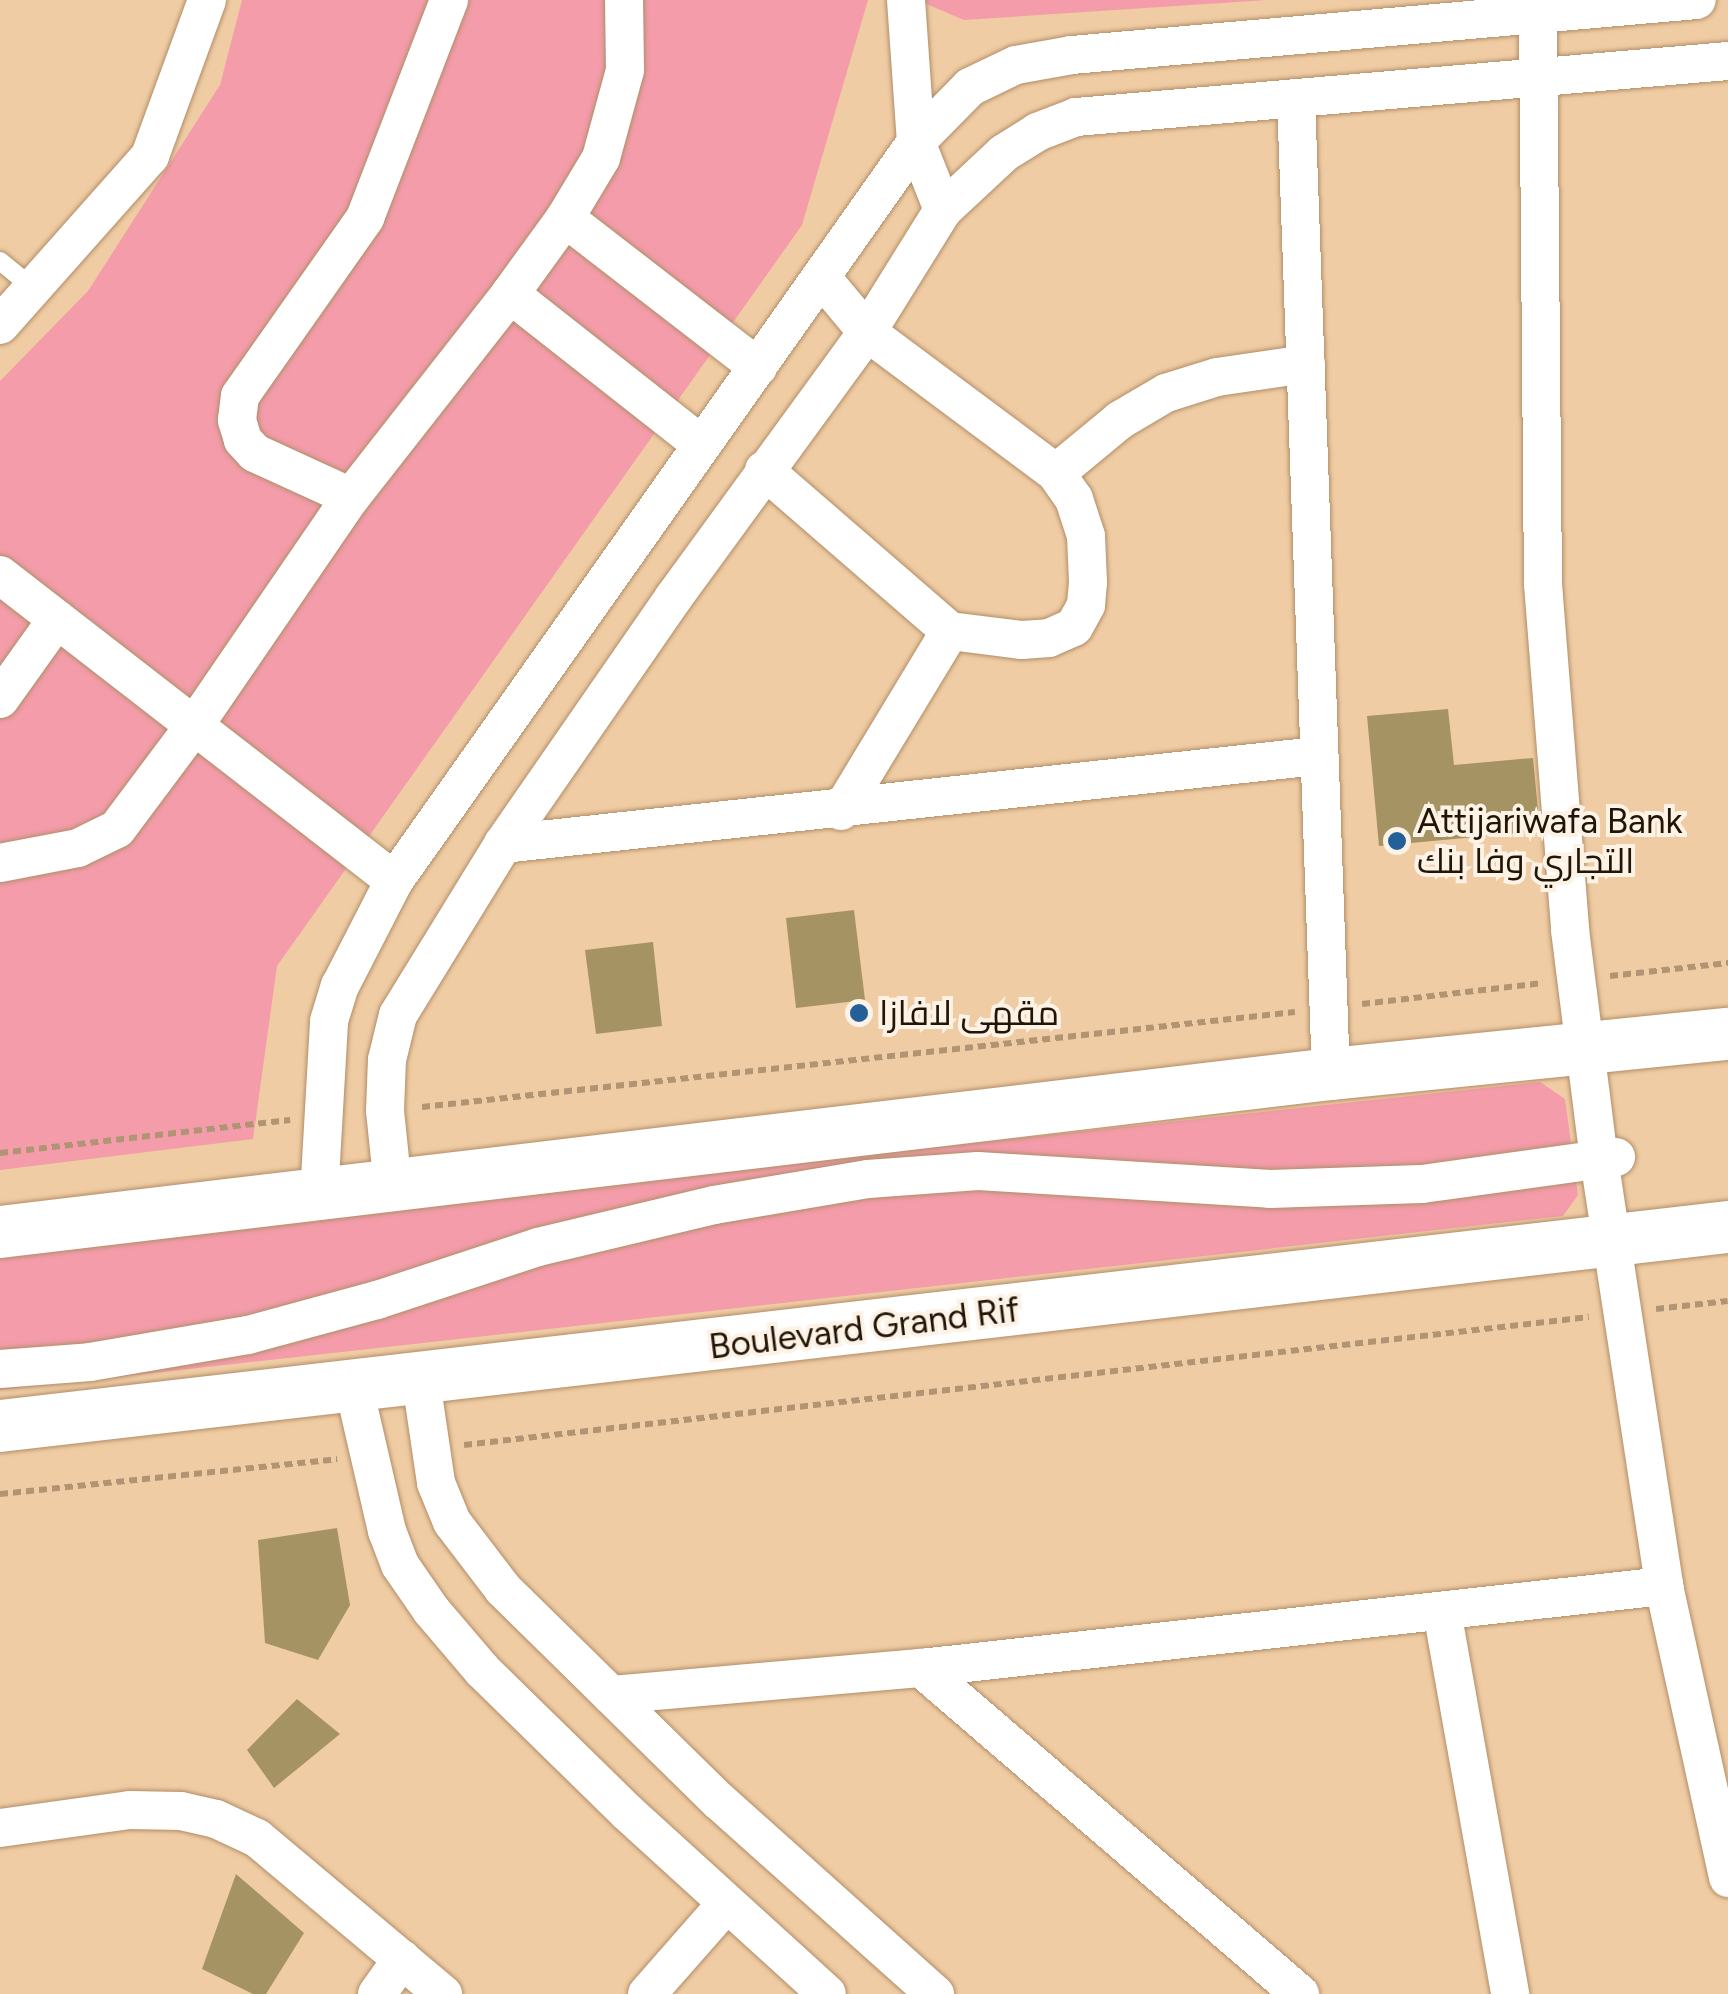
<!DOCTYPE html>
<html>
<head>
<meta charset="utf-8">
<style>
  body { margin:0 }
  #map { position:relative; width:1728px; height:1994px; overflow:hidden; background:#f0cca4; font-family:Figtree,Cairo,sans-serif }
  div>[style] { position:absolute }
  .green>* { inset:0; background:#f49caa }
  .building>* { inset:0; background:#a59364 }
  .path>* { height:6px; margin-top:-3px; transform-origin:0; background:repeating-linear-gradient(90deg,#b19474 0 8px,transparent 0 13px) }
  .roads { filter:drop-shadow(0 0 2px #b18e68) drop-shadow(0 0 2px #b18e68) }
  .lane>* { height:18px; margin:-9px; padding:0 9px; transform-origin:9px; border-radius:9px; background:#fff }
  .street>* { height:38px; margin:-19px; padding:0 19px; transform-origin:19px; border-radius:19px; background:#fff }
  .secondary>* { height:52px; margin:-26px; padding:0 26px; transform-origin:26px; border-radius:26px; background:#fff }
  .dots>* { width:28px; height:28px; translate:-50% -50%; box-sizing:border-box; border:5px solid #fdf2e6; border-radius:50% }
  span { translate:-50% -50%; white-space:nowrap; text-align:center; line-height:1.15; -webkit-text-stroke:8px #fdf2e6; paint-order:stroke }
  .poi-label { font-size:35px; color:#221506 }
  .left { translate:0 -50%; text-align:left }
  .street-label { font-size:35px; color:#221506 }
</style>
</head>
<body>
<div id="map">
  <div class="green">
    <div style="clip-path:polygon(242px 0,868px 0,802px 225px,277px 966px,253px 1139px,0 1170px,0 381px,88px 291px,220px 85px)"></div>
    <div style="clip-path:polygon(917px 0,1267px 0,964px 20px)"></div>
    <div style="clip-path:polygon(1540px 1082px,1565px 1099px,1578px 1195px,1563px 1216px,0 1390px,0 1248px)"></div>
  </div>
  <div class="building">
    <div style="clip-path:polygon(1448px 709px,1454px 765px,1533px 758px,1540px 831px,1379px 846px,1367px 716px)"></div>
    <div style="clip-path:polygon(854px 910px,865px 1000px,796px 1008px,786px 918px)"></div>
    <div style="clip-path:polygon(653px 942px,662px 1026px,596px 1034px,585px 950px)"></div>
    <div style="clip-path:polygon(337px 1528px,350px 1605px,318px 1660px,265px 1643px,258px 1540px)"></div>
    <div style="clip-path:polygon(297px 1699px,340px 1734px,274px 1788px,247px 1750px)"></div>
    <div style="clip-path:polygon(236px 1874px,304px 1933px,266px 1994px,253px 1994px,202px 1969px)"></div>
  </div>
  <div class="path">
    <div style="left:1610px;top:976px;width:119px;rotate:-6.3deg"></div>
    <div style="left:1362px;top:1004px;width:182px;rotate:-6.6deg"></div>
    <div style="left:422px;top:1107px;width:878px;rotate:-6.21deg"></div>
    <div style="left:0;top:1153px;width:292px;rotate:-6.5deg"></div>
    <div style="left:1656px;top:1309px;width:72px;rotate:-6.3deg"></div>
    <div style="left:464px;top:1445px;width:1132px;rotate:-6.49deg"></div>
    <div style="left:0;top:1494px;width:339px;rotate:-5.9deg"></div>
  </div>
  <div class="roads">
    <div class="lane">
      <div style="left:0;top:261px;width:43px;rotate:39.3deg"></div>
    </div>
    <div class="street">
      <div style="left:906px;top:0;width:142px;rotate:86deg"></div>
      <div style="left:916px;top:142px;width:73px;rotate:68.3deg"></div>
      <div style="left:1538px;top:14px;width:570px;rotate:89.5deg"></div>
      <div style="left:1543px;top:584px;width:347px;rotate:85.5deg"></div>
      <div style="left:1570px;top:930px;width:231px;rotate:82.8deg"></div>
      <div style="left:1599px;top:1159px;width:432px;rotate:81.3deg"></div>
      <div style="left:1664px;top:1586px;width:299px;rotate:77.6deg"></div>
      <div style="left:1296px;top:98px;width:977px;rotate:87.95deg"></div>
      <div style="left:565px;top:218px;width:244px;rotate:37.7deg"></div>
      <div style="left:821px;top:277px;width:72px;rotate:50.1deg"></div>
      <div style="left:867px;top:332px;width:236px;rotate:36.7deg"></div>
      <div style="left:510px;top:294px;width:244px;rotate:38.2deg"></div>
      <div style="left:0;top:325px;width:226px;rotate:-48.4deg"></div>
      <div style="left:150px;top:156px;width:166px;rotate:-69.9deg"></div>
      <div style="left:764px;top:470px;width:246px;rotate:40.9deg"></div>
      <div style="left:950px;top:631px;width:73px;rotate:7.1deg"></div>
      <div style="left:1022px;top:640px;width:27px;rotate:-4deg"></div>
      <div style="left:1049px;top:638px;width:27px;rotate:-24deg"></div>
      <div style="left:1074px;top:627px;width:25px;rotate:-61deg"></div>
      <div style="left:1086px;top:605px;width:23px;rotate:-85deg"></div>
      <div style="left:1088px;top:582px;width:46px;rotate:-92.5deg"></div>
      <div style="left:1086px;top:536px;width:39px;rotate:-108deg"></div>
      <div style="left:1074px;top:499px;width:32px;rotate:-125deg"></div>
      <div style="left:1056px;top:473px;width:83px;rotate:-39.6deg"></div>
      <div style="left:1120px;top:420px;width:53px;rotate:-30.4deg"></div>
      <div style="left:1166px;top:393px;width:53px;rotate:-17.4deg"></div>
      <div style="left:1217px;top:377px;width:90px;rotate:-8.3deg"></div>
      <div style="left:351px;top:497px;width:106px;rotate:-155.4deg"></div>
      <div style="left:255px;top:453px;width:18px;rotate:-133deg"></div>
      <div style="left:243px;top:440px;width:21px;rotate:-107deg"></div>
      <div style="left:237px;top:420px;width:24px;rotate:-83deg"></div>
      <div style="left:240px;top:396px;width:218px;rotate:-54.9deg"></div>
      <div style="left:365px;top:218px;width:234px;rotate:-68.9deg"></div>
      <div style="left:0;top:575px;width:499px;rotate:37.8deg"></div>
      <div style="left:0;top:699px;width:98px;rotate:-54.5deg"></div>
      <div style="left:841px;top:811px;width:210px;rotate:-58.8deg"></div>
      <div style="left:503px;top:844px;width:819px;rotate:-6.17deg"></div>
      <div style="left:0;top:863px;width:79px;rotate:-10.9deg"></div>
      <div style="left:78px;top:848px;width:43px;rotate:-26deg"></div>
      <div style="left:117px;top:829px;width:129px;rotate:-53.2deg"></div>
      <div style="left:194px;top:726px;width:278px;rotate:-55.6deg"></div>
      <div style="left:351px;top:497px;width:258px;rotate:-51.9deg"></div>
      <div style="left:510px;top:294px;width:94px;rotate:-54.1deg"></div>
      <div style="left:565px;top:218px;width:70px;rotate:-59deg"></div>
      <div style="left:601px;top:158px;width:91px;rotate:-74.7deg"></div>
      <div style="left:625px;top:70px;width:70px;rotate:-90.8deg"></div>
      <div style="left:393px;top:1188px;width:77px;rotate:-95.9deg"></div>
      <div style="left:385px;top:1111px;width:51px;rotate:-87.8deg"></div>
      <div style="left:387px;top:1060px;width:46px;rotate:-76.3deg"></div>
      <div style="left:398px;top:1015px;width:201px;rotate:-58.4deg"></div>
      <div style="left:503px;top:844px;width:300px;rotate:-55.3deg"></div>
      <div style="left:674px;top:597px;width:328px;rotate:-53.9deg"></div>
      <div style="left:867px;top:332px;width:144px;rotate:-58.1deg"></div>
      <div style="left:943px;top:210px;width:83px;rotate:-43.1deg"></div>
      <div style="left:1004px;top:153px;width:39px;rotate:-32deg"></div>
      <div style="left:1037px;top:132px;width:42px;rotate:-21deg"></div>
      <div style="left:1076px;top:117px;width:654px;rotate:-4.91deg"></div>
      <div style="left:319px;top:1196px;width:175px;rotate:-86.7deg"></div>
      <div style="left:329px;top:1021px;width:37px;rotate:-73deg"></div>
      <div style="left:340px;top:986px;width:118px;rotate:-62.8deg"></div>
      <div style="left:394px;top:881px;width:905px;rotate:-54.76deg"></div>
      <div style="left:916px;top:142px;width:77px;rotate:-45.5deg"></div>
      <div style="left:970px;top:87px;width:51px;rotate:-25.6deg"></div>
      <div style="left:1016px;top:65px;width:57px;rotate:-10.1deg"></div>
      <div style="left:1072px;top:55px;width:627px;rotate:-5.03deg"></div>
      <div style="left:0;top:1369px;width:90px;rotate:-4.4deg"></div>
      <div style="left:90px;top:1362px;width:160px;rotate:-9.7deg"></div>
      <div style="left:248px;top:1335px;width:134px;rotate:-15.2deg"></div>
      <div style="left:377px;top:1300px;width:169px;rotate:-18.2deg"></div>
      <div style="left:538px;top:1247px;width:181px;rotate:-13.4deg"></div>
      <div style="left:714px;top:1205px;width:156px;rotate:-9.6deg"></div>
      <div style="left:868px;top:1179px;width:110px;rotate:-4.2deg"></div>
      <div style="left:978px;top:1171px;width:293px;rotate:3.5deg"></div>
      <div style="left:1270px;top:1189px;width:152px;rotate:-1.9deg"></div>
      <div style="left:1422px;top:1184px;width:196px;rotate:-7.9deg"></div>
      <div style="left:421px;top:1381px;width:103px;rotate:81.6deg"></div>
      <div style="left:436px;top:1483px;width:42px;rotate:67.7deg"></div>
      <div style="left:452px;top:1522px;width:84px;rotate:52.7deg"></div>
      <div style="left:503px;top:1589px;width:303px;rotate:44.5deg"></div>
      <div style="left:719px;top:1801px;width:290px;rotate:41.8deg"></div>
      <div style="left:354px;top:1388px;width:147px;rotate:77deg"></div>
      <div style="left:387px;top:1531px;width:36px;rotate:69deg"></div>
      <div style="left:400px;top:1565px;width:55px;rotate:55.4deg"></div>
      <div style="left:431px;top:1610px;width:79px;rotate:49.6deg"></div>
      <div style="left:482px;top:1670px;width:203px;rotate:44.4deg"></div>
      <div style="left:627px;top:1812px;width:270px;rotate:42.3deg"></div>
      <div style="left:1442px;top:1611px;width:389px;rotate:79.9deg"></div>
      <div style="left:921px;top:1668px;width:500px;rotate:40.7deg"></div>
      <div style="left:611px;top:1695px;width:311px;rotate:-5deg"></div>
      <div style="left:921px;top:1668px;width:748px;rotate:-6.3deg"></div>
      <div style="left:0;top:1828px;width:131px;rotate:-7.9deg"></div>
      <div style="left:130px;top:1810px;width:51px;rotate:1.1deg"></div>
      <div style="left:181px;top:1811px;width:36px;rotate:13deg"></div>
      <div style="left:216px;top:1819px;width:45px;rotate:24.9deg"></div>
      <div style="left:257px;top:1838px;width:243px;rotate:40deg"></div>
      <div style="left:377px;top:1994px;width:43px;rotate:-54.5deg"></div>
      <div style="left:647px;top:1994px;width:120px;rotate:-48.7deg"></div>
    </div>
    <div class="secondary">
      <div style="left:0;top:1232px;width:1340px;rotate:-6.77deg"></div>
      <div style="left:1331px;top:1074px;width:399px;rotate:-5.8deg"></div>
      <div style="left:0;top:1426px;width:1739px;rotate:-6.57deg"></div>
    </div>
  </div>
  <div class="dots">
    <div style="left:1397px;top:841px;background:#236097"></div>
    <div style="left:859px;top:1013px;background:#236097"></div>
  </div>
  <div class="poi-label">
    <span class="left" style="left:1417px;top:841px">Attijariwafa Bank<br>التجاري وفا بنك</span>
    <span class="left" style="left:879px;top:1013px">مقهى لافازا</span>
  </div>
  <div class="street-label">
    <span style="left:864px;top:1328px;rotate:-7deg">Boulevard Grand Rif</span>
  </div>
</div>
</body>
</html>
